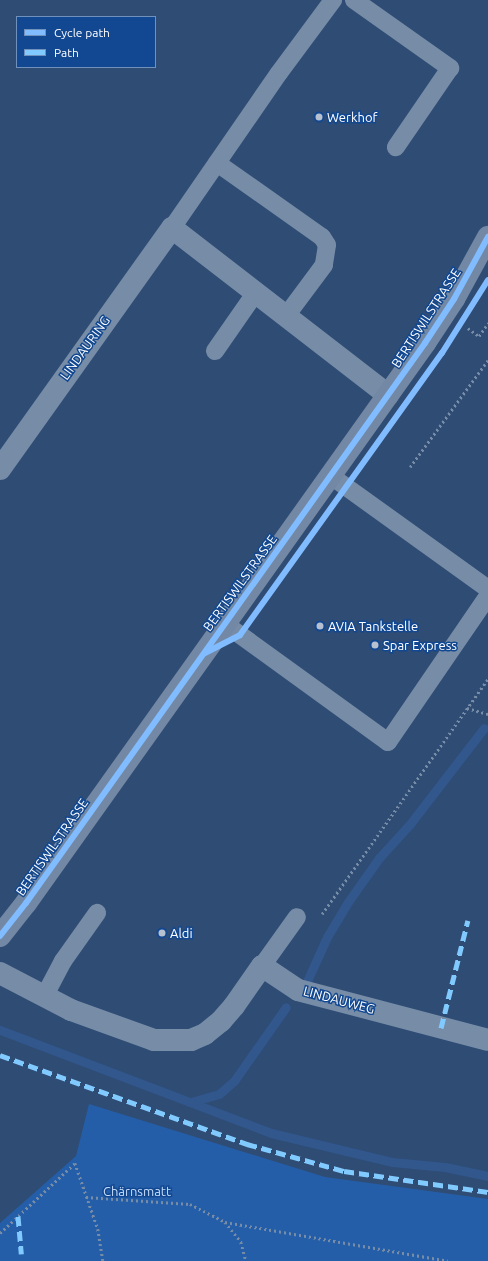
<!DOCTYPE html>
<html>
<head>
<meta charset="utf-8">
<style>
  body { margin:0 }
  #map { position:relative; width:488px; height:1261px; overflow:hidden; background:#2f4c74; font-family:Ubuntu,sans-serif }
  div>[style] { position:absolute }
  .green>* { inset:0; background:#255ea8 }
  .stream>* { height:9px; margin:-4.5px; padding:0 4.5px; transform-origin:4.5px; border-radius:4.5px; background:#31578d }
  .path>* { height:2.5px; margin-top:-1.25px; transform-origin:0; background:repeating-linear-gradient(90deg,#778da7 0 2px,transparent 0 5px) }
  .service>* { height:18px; margin:-9px; padding:0 9px; transform-origin:9px; border-radius:9px; background:#778da7 }
  .minor>* { height:22px; margin:-11px; padding:0 11px; transform-origin:11px; border-radius:11px; background:#778da7 }
  .secondary>* { height:22px; margin:-11px; padding:0 11px; transform-origin:11px; border-radius:11px; background:#7288a4 }
  .quiet>* { height:5px; margin-top:-2.5px; transform-origin:0; background:repeating-linear-gradient(90deg,#80caff 0 10px,transparent 0 15px) }
  .cycleway>* { height:6px; margin:-3px; padding:0 3px; transform-origin:3px; border-radius:3px; background:#80bcff }
  .dots>* { width:11px; height:11px; translate:-50% -50%; box-sizing:border-box; border:2px solid #124891; border-radius:50% }
  span { translate:-50% -50%; white-space:nowrap; text-align:center; line-height:1.15; -webkit-text-stroke:3px #124891; paint-order:stroke }
  .poi-label { font-size:13px; color:#fff }
  .left { translate:0 -50%; text-align:left }
  .street-label { font-size:13px; color:#fff }
  .park-label { font-size:13px; color:#c6defd }
  .legend { position:absolute; left:16px; top:16px; width:140px; height:52px; box-sizing:border-box; background:#124891; border:1px solid #7191bd; margin:0; padding:5px 7px; list-style:none; font-size:12px; color:#fff }
  .legend li { display:flex; align-items:center; gap:8px; height:20px }
  .legend b { width:20px; border:1px solid #7191bd }
</style>
</head>
<body>
<div id="map">
  <div class="green">
    <div style="clip-path:polygon(89px 1104px,325px 1177px,488px 1199px,488px 1261px,0 1261px,0 1223px,76px 1156px)"></div>
  </div>
  <div class="stream">
    <div style="left:308px;top:979px;width:46px;rotate:-65.7deg"></div>
    <div style="left:327px;top:937px;width:41px;rotate:-59deg"></div>
    <div style="left:348px;top:902px;width:54px;rotate:-54.8deg"></div>
    <div style="left:379px;top:858px;width:46px;rotate:-47.6deg"></div>
    <div style="left:410px;top:824px;width:121px;rotate:-52.4deg"></div>
    <div style="left:0;top:1030px;width:290px;rotate:20.8deg"></div>
    <div style="left:271px;top:1133px;width:124px;rotate:13.5deg"></div>
    <div style="left:392px;top:1162px;width:53px;rotate:5.4deg"></div>
    <div style="left:445px;top:1167px;width:44px;rotate:11.8deg"></div>
    <div style="left:191px;top:1102px;width:29px;rotate:-16deg"></div>
    <div style="left:219px;top:1094px;width:20px;rotate:-41deg"></div>
    <div style="left:234px;top:1081px;width:90px;rotate:-54.9deg"></div>
  </div>
  <div class="path">
    <div style="left:468px;top:328px;width:14px;rotate:36deg"></div>
    <div style="left:479px;top:336px;width:16px;rotate:-55deg"></div>
    <div style="left:410px;top:467px;width:132px;rotate:-53.9deg"></div>
    <div style="left:467px;top:708px;width:22px;rotate:16deg"></div>
    <div style="left:322px;top:914px;width:288px;rotate:-54.8deg"></div>
    <div style="left:86px;top:1197px;width:104px;rotate:3.9deg"></div>
    <div style="left:190px;top:1204px;width:39px;rotate:27deg"></div>
    <div style="left:225px;top:1222px;width:226px;rotate:9.9deg"></div>
    <div style="left:225px;top:1222px;width:26px;rotate:51deg"></div>
    <div style="left:241px;top:1242px;width:20px;rotate:75deg"></div>
    <div style="left:0;top:1233px;width:103px;rotate:-43deg"></div>
    <div style="left:75px;top:1163px;width:70px;rotate:70.8deg"></div>
    <div style="left:98px;top:1229px;width:32px;rotate:81deg"></div>
  </div>
  <div class="service">
    <div style="left:354px;top:0;width:118px;rotate:35.3deg"></div>
    <div style="left:450px;top:68px;width:96px;rotate:124.4deg"></div>
    <div style="left:217px;top:163px;width:128px;rotate:35.2deg"></div>
    <div style="left:322px;top:237px;width:9px;rotate:58deg"></div>
    <div style="left:327px;top:245px;width:20px;rotate:99deg"></div>
    <div style="left:324px;top:265px;width:64px;rotate:126.7deg"></div>
    <div style="left:172px;top:228px;width:188px;rotate:-55.4deg"></div>
    <div style="left:279px;top:73px;width:91px;rotate:-53.5deg"></div>
    <div style="left:215px;top:351px;width:72px;rotate:-55.2deg"></div>
    <div style="left:331px;top:476px;width:193px;rotate:35.7deg"></div>
    <div style="left:225px;top:624px;width:201px;rotate:35.9deg"></div>
    <div style="left:388px;top:742px;width:177px;rotate:-55.6deg"></div>
    <div style="left:262px;top:966px;width:60px;rotate:-54.5deg"></div>
    <div style="left:44px;top:997px;width:41px;rotate:-62.2deg"></div>
    <div style="left:63px;top:961px;width:59px;rotate:-54.7deg"></div>
  </div>
  <div class="minor">
    <div style="left:0;top:469px;width:296px;rotate:-54.5deg"></div>
    <div style="left:172px;top:228px;width:273px;rotate:37.7deg"></div>
    <div style="left:0;top:973px;width:80px;rotate:27.5deg"></div>
    <div style="left:71px;top:1010px;width:88px;rotate:19.9deg"></div>
    <div style="left:154px;top:1040px;width:37px"></div>
    <div style="left:191px;top:1040px;width:15px;rotate:-23deg"></div>
    <div style="left:205px;top:1034px;width:21px;rotate:-39deg"></div>
    <div style="left:221px;top:1021px;width:20px;rotate:-49deg"></div>
    <div style="left:234px;top:1006px;width:49px;rotate:-55deg"></div>
    <div style="left:262px;top:966px;width:43px;rotate:33.7deg"></div>
    <div style="left:298px;top:990px;width:196px;rotate:14.7deg"></div>
  </div>
  <div class="secondary">
    <div style="left:0;top:936px;width:42px;rotate:-51.8deg"></div>
    <div style="left:26px;top:903px;width:688px;rotate:-54.53deg"></div>
    <div style="left:425px;top:343px;width:53px;rotate:-56.6deg"></div>
    <div style="left:454px;top:299px;width:71px;rotate:-61.3deg"></div>
  </div>
  <div class="quiet">
    <div style="left:441px;top:1028px;width:111px;rotate:-76deg"></div>
    <div style="left:0;top:1055px;width:263px;rotate:19.8deg"></div>
    <div style="left:247px;top:1144px;width:101px;rotate:15.6deg"></div>
    <div style="left:344px;top:1171px;width:146px;rotate:8.3deg"></div>
    <div style="left:18px;top:1216px;width:38px;rotate:85deg"></div>
  </div>
  <div class="cycleway">
    <div style="left:205px;top:653px;width:39px;rotate:-27deg"></div>
    <div style="left:240px;top:635px;width:347px;rotate:-54.4deg"></div>
    <div style="left:442px;top:353px;width:86px;rotate:-57.8deg"></div>
    <div style="left:0;top:936px;width:42px;rotate:-51.8deg"></div>
    <div style="left:26px;top:903px;width:688px;rotate:-54.53deg"></div>
    <div style="left:425px;top:343px;width:53px;rotate:-56.6deg"></div>
    <div style="left:454px;top:299px;width:71px;rotate:-61.3deg"></div>
  </div>
  <div class="dots">
    <div style="left:319px;top:117px;background:#b6c0ce"></div>
    <div style="left:320px;top:626px;background:#b6c0ce"></div>
    <div style="left:375px;top:645px;background:#b6c0ce"></div>
    <div style="left:162px;top:933px;background:#b6c0ce"></div>
  </div>
  <div class="poi-label">
    <span class="left" style="left:327px;top:117px">Werkhof</span>
    <span class="left" style="left:328px;top:626px">AVIA Tankstelle</span>
    <span class="left" style="left:383px;top:645px">Spar Express</span>
    <span class="left" style="left:170px;top:933px">Aldi</span>
  </div>
  <div class="street-label">
    <span style="left:426px;top:318px;rotate:-57deg">BERTISWILSTRASSE</span>
    <span style="left:85px;top:348px;rotate:-54deg">LINDAURING</span>
    <span style="left:240px;top:583px;rotate:-54deg">BERTISWILSTRASSE</span>
    <span style="left:52px;top:847px;rotate:-55deg">BERTISWILSTRASSE</span>
    <span style="left:339px;top:1000px;rotate:15deg">LINDAUWEG</span>
  </div>
  <div class="park-label">
    <span style="left:137px;top:1191px">Chärnsmatt</span>
  </div>
  <ul class="legend">
  <li><b style="height:5px;background:#80bcff"></b>Cycle path</li>
  <li><b style="height:5px;background:#80caff"></b>Path</li>
  </ul>
</div>
</body>
</html>
